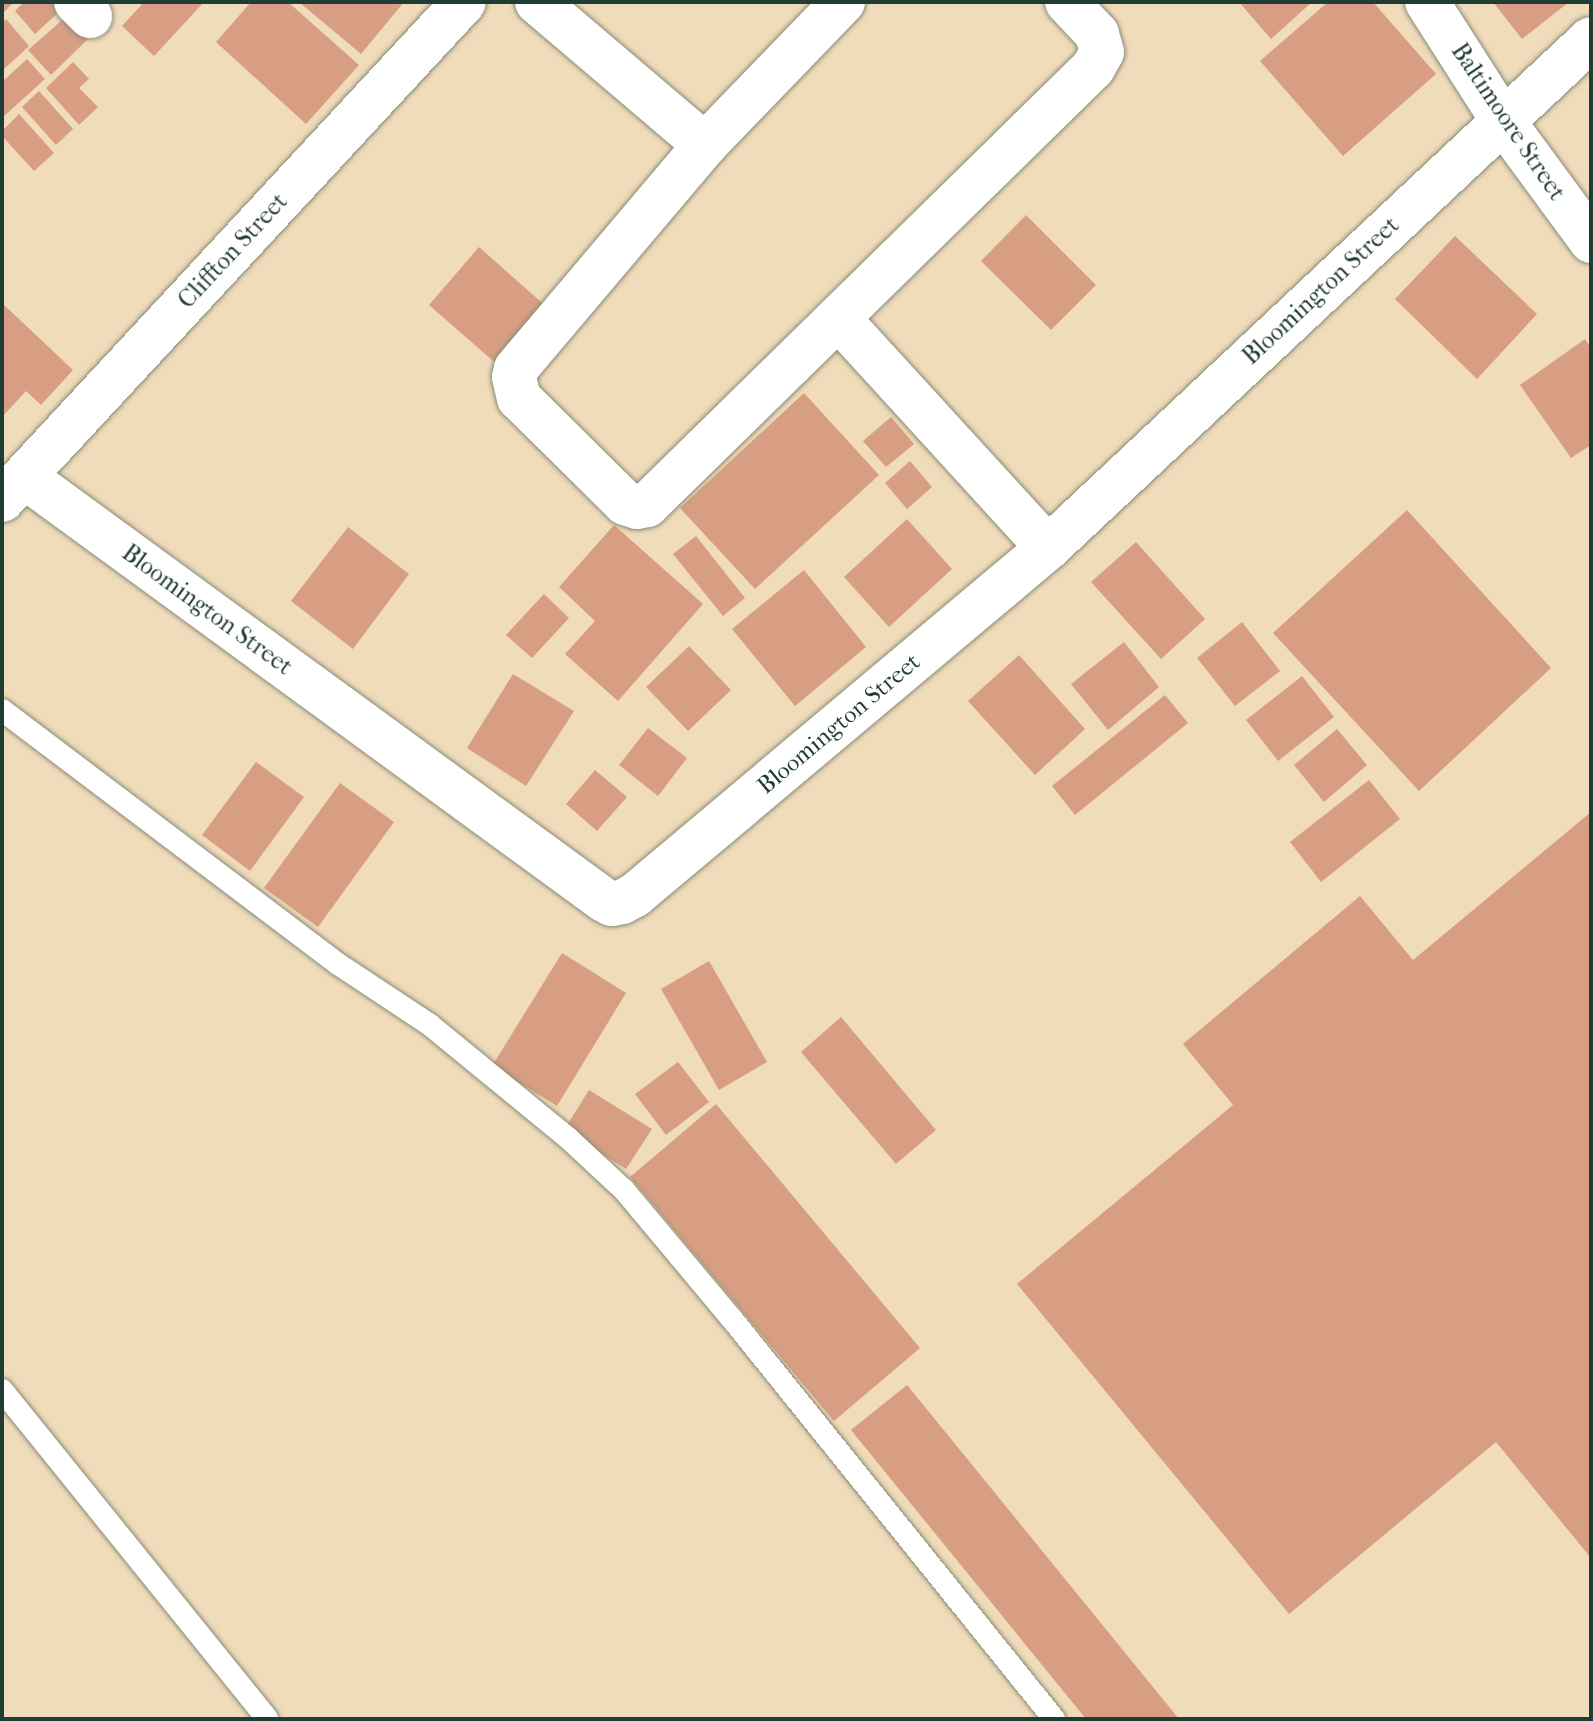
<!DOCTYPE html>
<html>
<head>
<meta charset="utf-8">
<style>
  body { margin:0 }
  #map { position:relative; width:1593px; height:1721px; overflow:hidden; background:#f0dbba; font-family:"IM FELL French Canon",serif }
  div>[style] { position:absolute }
  .building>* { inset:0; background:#d79e83 }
  .roads { filter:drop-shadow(0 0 2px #888c77) drop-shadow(0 0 2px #888c77) }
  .lane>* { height:22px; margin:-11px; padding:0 11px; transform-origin:11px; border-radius:11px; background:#fff }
  .street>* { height:44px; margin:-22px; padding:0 22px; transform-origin:22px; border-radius:22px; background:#fff }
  span { translate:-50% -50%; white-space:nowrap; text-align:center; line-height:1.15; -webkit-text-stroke:8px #fff; paint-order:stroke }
  .street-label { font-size:24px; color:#1f3d34 }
  .frame { position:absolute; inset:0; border:4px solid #1f3d34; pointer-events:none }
</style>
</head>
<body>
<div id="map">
  <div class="building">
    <div style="clip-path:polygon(2px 2px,14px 2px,2px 14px)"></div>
    <div style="clip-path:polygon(24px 2px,54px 2px,61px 10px,35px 34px,15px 11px)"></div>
    <div style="clip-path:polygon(144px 2px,204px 2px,154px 56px,122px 26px)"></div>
    <div style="clip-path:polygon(251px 2px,288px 2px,359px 65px,306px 124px,216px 42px)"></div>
    <div style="clip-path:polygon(299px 2px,404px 2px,361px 54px)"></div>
    <div style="clip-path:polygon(1239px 2px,1312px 2px,1271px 39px)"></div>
    <div style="clip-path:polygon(1328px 2px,1373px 2px,1436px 74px,1343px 156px,1260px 61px)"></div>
    <div style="clip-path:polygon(1493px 2px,1569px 2px,1522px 39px)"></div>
    <div style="clip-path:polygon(68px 15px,89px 38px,51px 75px,28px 50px)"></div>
    <div style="clip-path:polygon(6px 19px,29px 46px,2px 71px,2px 23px)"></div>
    <div style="clip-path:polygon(27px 59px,45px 79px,2px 118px,2px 82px)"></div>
    <div style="clip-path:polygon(73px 62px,89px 79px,79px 88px,98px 107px,79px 125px,46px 88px)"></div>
    <div style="clip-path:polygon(39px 91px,73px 129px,56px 145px,22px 107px)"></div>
    <div style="clip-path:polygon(19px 114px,54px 153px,34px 171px,2px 136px,2px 131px)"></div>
    <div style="clip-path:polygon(1026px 215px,1096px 285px,1051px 330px,981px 261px)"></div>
    <div style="clip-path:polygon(1455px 236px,1537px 314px,1477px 379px,1395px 299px)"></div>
    <div style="clip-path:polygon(479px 247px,549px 309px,500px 367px,429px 305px)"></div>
    <div style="clip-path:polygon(2px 303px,73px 370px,41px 405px,26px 391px,2px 417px)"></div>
    <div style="clip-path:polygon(1585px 339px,1591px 348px,1591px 445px,1571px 458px,1520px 385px)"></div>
    <div style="clip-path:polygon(804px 393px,879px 475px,755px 589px,680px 508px)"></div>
    <div style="clip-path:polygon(891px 417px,914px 444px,886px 467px,863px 441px)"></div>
    <div style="clip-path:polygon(910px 461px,932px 487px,907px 509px,885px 483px)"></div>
    <div style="clip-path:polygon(1407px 510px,1551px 668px,1419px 791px,1273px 633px)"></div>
    <div style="clip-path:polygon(907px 519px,952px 569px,889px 627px,844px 577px)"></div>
    <div style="clip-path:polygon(614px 525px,703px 604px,618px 701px,565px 654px,595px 621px,559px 587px)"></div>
    <div style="clip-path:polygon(348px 527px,409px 574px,353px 649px,291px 601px)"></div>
    <div style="clip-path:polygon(696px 536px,745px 598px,723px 616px,673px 554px)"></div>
    <div style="clip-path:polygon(1136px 542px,1205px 619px,1161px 659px,1091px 582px)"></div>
    <div style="clip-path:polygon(804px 570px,866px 647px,795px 706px,732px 629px)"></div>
    <div style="clip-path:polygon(544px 594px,569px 618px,532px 658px,506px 635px)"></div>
    <div style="clip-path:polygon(1242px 622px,1280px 671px,1235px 706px,1197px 658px)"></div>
    <div style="clip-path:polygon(1124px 642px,1159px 687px,1108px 730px,1071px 684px)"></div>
    <div style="clip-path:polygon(689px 646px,731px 690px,688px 731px,646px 687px)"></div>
    <div style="clip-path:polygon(1019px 655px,1085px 729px,1035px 775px,968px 701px)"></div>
    <div style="clip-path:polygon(513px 674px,574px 711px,526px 786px,467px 748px)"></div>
    <div style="clip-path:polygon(1302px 676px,1334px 717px,1278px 761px,1246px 720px)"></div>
    <div style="clip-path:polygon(1165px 695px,1188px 723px,1075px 815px,1052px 786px)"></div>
    <div style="clip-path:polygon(648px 728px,687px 758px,658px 796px,619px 765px)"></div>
    <div style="clip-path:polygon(1337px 729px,1367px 765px,1324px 802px,1294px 765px)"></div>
    <div style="clip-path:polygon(256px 762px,304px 797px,250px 871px,202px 835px)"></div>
    <div style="clip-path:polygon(595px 770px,627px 797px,597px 831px,566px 804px)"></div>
    <div style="clip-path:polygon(1369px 780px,1400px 819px,1321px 882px,1290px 842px)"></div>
    <div style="clip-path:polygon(340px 783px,394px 822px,318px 927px,264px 888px)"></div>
    <div style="clip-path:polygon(1591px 812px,1591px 1558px,1496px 1442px,1289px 1614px,1017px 1284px,1233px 1105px,1183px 1044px,1360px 896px,1413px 960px)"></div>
    <div style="clip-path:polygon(562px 953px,626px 993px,557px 1106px,492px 1066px)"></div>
    <div style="clip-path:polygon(709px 961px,767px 1062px,719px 1090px,661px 989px)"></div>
    <div style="clip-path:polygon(841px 1017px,936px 1130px,896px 1164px,801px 1052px)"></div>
    <div style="clip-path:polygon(678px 1062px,709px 1102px,666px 1135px,635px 1094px)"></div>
    <div style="clip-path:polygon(589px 1090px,652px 1129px,626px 1169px,564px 1130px)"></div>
    <div style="clip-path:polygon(716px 1104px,920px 1348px,834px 1421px,630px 1177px)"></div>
    <div style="clip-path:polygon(907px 1385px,1179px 1719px,1086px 1719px,851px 1430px)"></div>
  </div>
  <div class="roads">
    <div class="lane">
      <div style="left:2px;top:710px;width:421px;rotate:37.1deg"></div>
      <div style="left:338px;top:964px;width:110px;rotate:33.5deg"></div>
      <div style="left:430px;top:1025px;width:178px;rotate:39.3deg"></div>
      <div style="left:568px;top:1138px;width:76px;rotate:42.9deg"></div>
      <div style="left:624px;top:1190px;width:168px;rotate:50.1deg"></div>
      <div style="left:732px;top:1319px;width:514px;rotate:51.17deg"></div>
      <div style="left:2px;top:1390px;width:422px;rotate:51.1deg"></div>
    </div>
    <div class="street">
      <div style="left:76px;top:2px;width:20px;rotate:45deg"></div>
      <div style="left:537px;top:2px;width:221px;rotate:40.4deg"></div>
      <div style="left:843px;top:2px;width:199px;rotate:134deg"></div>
      <div style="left:705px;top:145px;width:293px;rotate:130.2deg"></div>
      <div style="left:516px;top:369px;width:8px;rotate:104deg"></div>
      <div style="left:514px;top:377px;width:22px;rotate:77deg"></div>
      <div style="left:519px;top:398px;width:149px;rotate:44.7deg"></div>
      <div style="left:625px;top:503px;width:13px;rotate:18deg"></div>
      <div style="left:637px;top:507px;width:10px;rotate:-11deg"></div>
      <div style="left:647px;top:505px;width:624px;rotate:-44.42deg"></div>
      <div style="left:1093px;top:68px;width:18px;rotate:-61deg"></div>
      <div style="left:1102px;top:52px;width:19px;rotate:-106deg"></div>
      <div style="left:1097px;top:34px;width:44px;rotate:-133.2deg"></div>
      <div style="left:1427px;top:2px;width:141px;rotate:57.4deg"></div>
      <div style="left:1503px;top:121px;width:149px;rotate:53.7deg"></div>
      <div style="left:838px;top:318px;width:311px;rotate:47.6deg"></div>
      <div style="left:25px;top:477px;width:717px;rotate:36.15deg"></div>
      <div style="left:604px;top:900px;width:9px;rotate:27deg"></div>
      <div style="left:612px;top:904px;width:10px;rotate:-11deg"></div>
      <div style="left:622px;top:902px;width:15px;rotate:-28deg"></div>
      <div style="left:635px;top:895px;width:539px;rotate:-40.04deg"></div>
      <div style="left:1048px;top:548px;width:744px;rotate:-43.15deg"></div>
      <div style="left:2px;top:500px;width:679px;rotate:-47.15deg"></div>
    </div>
  </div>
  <div class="street-label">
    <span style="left:1508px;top:122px;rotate:56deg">Baltimoore Street</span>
    <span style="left:233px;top:251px;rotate:-47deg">Cliffton Street</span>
    <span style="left:1321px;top:291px;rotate:-43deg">Bloomington Street</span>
    <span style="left:207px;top:610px;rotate:36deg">Bloomington Street</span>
    <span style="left:839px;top:724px;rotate:-40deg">Bloomington Street</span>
  </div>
  <div class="frame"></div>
</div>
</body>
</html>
